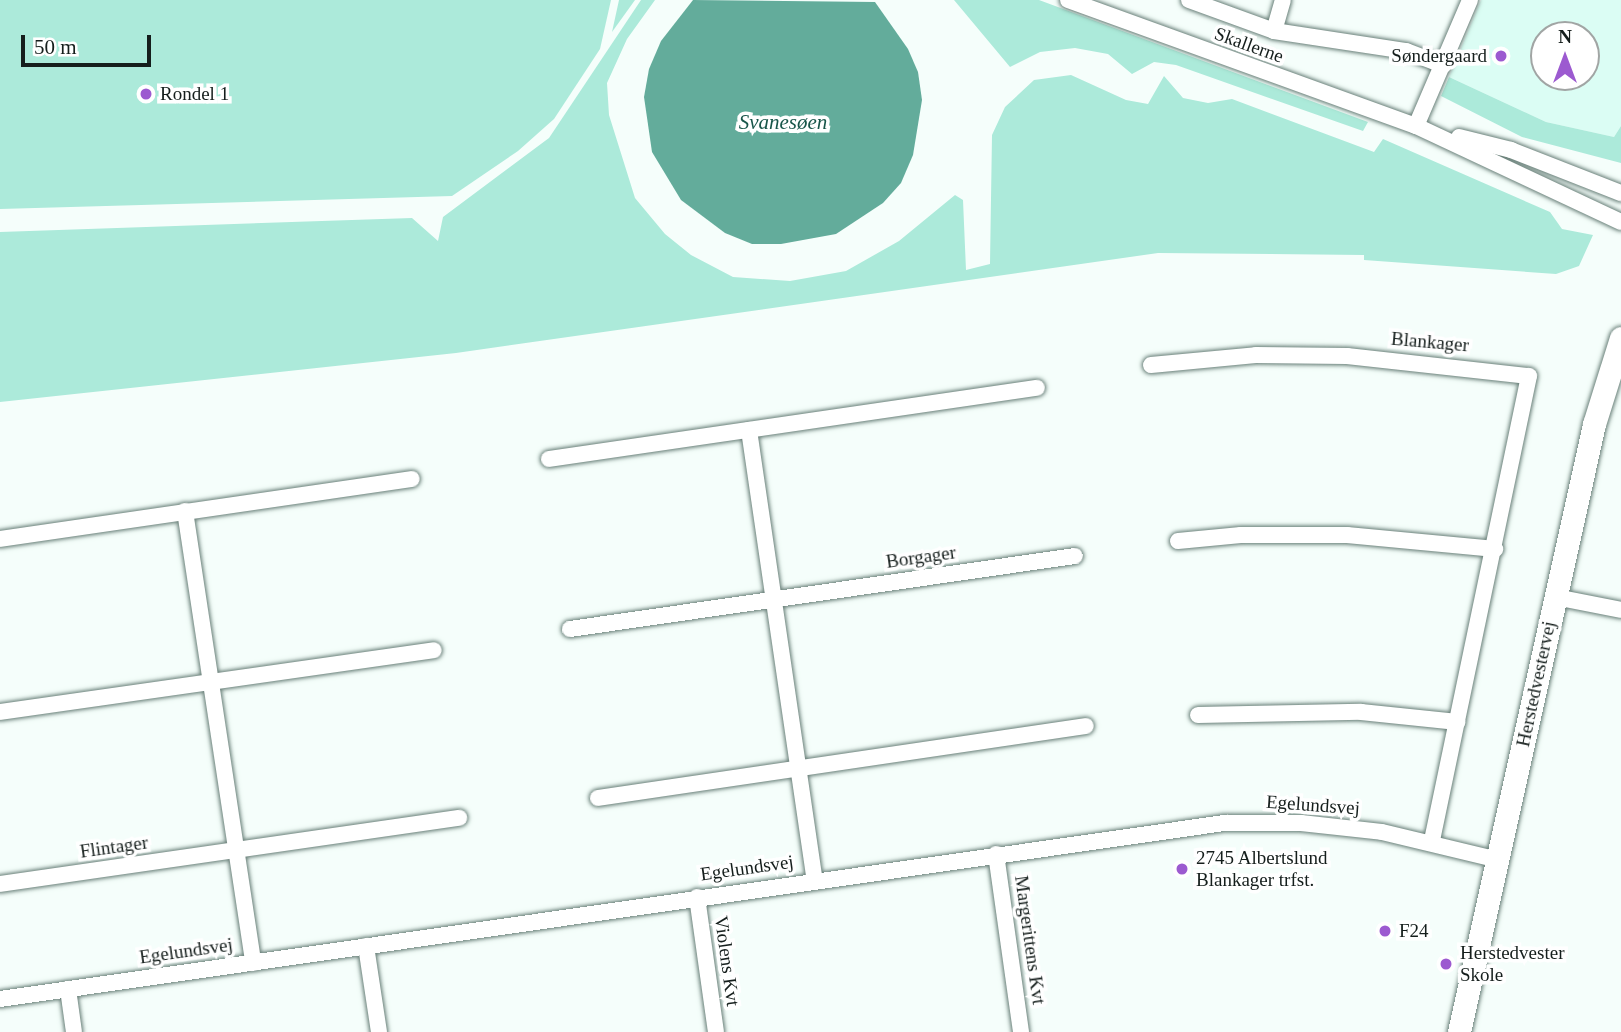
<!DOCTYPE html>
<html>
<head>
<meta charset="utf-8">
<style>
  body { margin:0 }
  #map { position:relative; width:1621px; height:1032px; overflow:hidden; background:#f5fefb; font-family:"Times New Roman",serif }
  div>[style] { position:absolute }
  .built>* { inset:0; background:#dbfdf4 }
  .green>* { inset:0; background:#aceada }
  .water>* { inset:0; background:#63ac9b }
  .roads { filter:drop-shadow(0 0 2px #698079) drop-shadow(0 0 2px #698079) }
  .street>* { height:16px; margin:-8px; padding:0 8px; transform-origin:8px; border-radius:8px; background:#fff }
  .secondary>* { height:23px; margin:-11.5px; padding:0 11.5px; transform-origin:11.5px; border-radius:11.5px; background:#fff }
  .dots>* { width:19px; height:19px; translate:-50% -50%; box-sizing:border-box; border:4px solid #fff; border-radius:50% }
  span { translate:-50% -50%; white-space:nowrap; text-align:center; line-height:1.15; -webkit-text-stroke:7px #fff; paint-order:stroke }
  .street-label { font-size:19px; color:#151e1c }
  .poi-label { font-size:19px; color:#151e1c }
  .right { translate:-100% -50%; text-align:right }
  .left { translate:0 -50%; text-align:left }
  .water-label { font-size:21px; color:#18564a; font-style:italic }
  .north { position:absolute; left:1530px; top:21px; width:70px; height:70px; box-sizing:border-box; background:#fff; border:2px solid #a1a5a4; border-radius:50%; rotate:0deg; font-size:19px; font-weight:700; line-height:28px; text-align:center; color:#151e1c }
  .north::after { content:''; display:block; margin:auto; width:24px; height:32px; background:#9c5ad0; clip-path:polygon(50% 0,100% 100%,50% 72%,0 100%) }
  .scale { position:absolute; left:21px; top:35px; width:130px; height:32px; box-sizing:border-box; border:4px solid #151e1c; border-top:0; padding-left:9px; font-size:21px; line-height:24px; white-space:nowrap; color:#151e1c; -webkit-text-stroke:5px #fff; paint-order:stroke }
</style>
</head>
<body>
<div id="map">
  <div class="built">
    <div style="clip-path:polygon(evenodd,1481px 0,1621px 0,1621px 126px,1614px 137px,1546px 122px,1449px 77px,1481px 0,1544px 35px,1586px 35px,1586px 77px,1544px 77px,1544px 35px)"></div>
  </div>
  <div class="green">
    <div style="clip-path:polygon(0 0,611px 0,600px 49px,554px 119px,518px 151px,452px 196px,0 209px)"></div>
    <div style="clip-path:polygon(619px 0,635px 0,612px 32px)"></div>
    <div style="clip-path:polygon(641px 0,655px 0,627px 39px,607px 83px,609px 115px,635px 198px,665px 234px,691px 255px,733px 277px,790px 281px,846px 271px,899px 241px,955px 195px,963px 200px,966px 270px,990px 264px,992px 135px,1005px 107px,1034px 80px,1071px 75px,1126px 100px,1148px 104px,1164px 76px,1183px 98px,1208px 103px,1232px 99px,1374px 152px,1383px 139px,1550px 212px,1562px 229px,1593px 235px,1579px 266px,1556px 274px,1364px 260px,1364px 255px,1158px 253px,456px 353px,0 402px,0 232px,412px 218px,438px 241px,443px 217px,549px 138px)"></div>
    <div style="clip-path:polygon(954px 0,1039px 0,1368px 122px,1363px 131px,1176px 65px,1154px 62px,1132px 74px,1108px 54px,1075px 48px,1040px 52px,1010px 67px)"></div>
    <div style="clip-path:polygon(1449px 77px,1546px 122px,1614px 137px,1621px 126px,1621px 163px,1522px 137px,1441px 96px)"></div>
  </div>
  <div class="water">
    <div style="clip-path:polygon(693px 0,875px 2px,908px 49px,918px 72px,922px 100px,913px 155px,901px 183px,883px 203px,836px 234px,781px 244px,752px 244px,725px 233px,681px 200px,652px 152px,644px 97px,649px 69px,661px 41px)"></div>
  </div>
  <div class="roads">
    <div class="street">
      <div style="left:1068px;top:0;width:370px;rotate:19.9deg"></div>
      <div style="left:1416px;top:126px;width:226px;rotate:25.1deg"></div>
      <div style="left:1189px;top:0;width:90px;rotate:20deg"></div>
      <div style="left:1274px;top:31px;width:134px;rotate:8.6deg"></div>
      <div style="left:1406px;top:51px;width:40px;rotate:21deg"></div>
      <div style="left:1274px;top:31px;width:32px;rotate:-74deg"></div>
      <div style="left:1416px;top:126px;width:137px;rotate:-66.8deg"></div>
      <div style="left:1459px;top:137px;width:54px;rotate:14deg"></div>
      <div style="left:1511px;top:150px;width:118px;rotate:21.4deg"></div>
      <div style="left:1151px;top:365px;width:105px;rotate:-5.4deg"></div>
      <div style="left:1256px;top:355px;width:91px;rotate:0.6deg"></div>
      <div style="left:1347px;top:356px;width:183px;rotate:6.3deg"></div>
      <div style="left:1529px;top:376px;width:475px;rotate:101.8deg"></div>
      <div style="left:749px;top:430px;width:455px;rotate:81.7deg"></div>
      <div style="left:549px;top:459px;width:493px;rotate:-8.3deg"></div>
      <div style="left:185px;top:511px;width:457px;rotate:81.4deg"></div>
      <div style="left:0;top:539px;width:416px;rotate:-8.3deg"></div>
      <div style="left:1178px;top:541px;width:63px;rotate:-5.4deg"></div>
      <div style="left:1241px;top:535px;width:106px"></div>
      <div style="left:1347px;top:535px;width:149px;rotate:5.4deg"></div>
      <div style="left:1555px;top:597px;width:67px;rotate:11.1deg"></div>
      <div style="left:570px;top:629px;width:510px;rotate:-8.23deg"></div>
      <div style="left:0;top:712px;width:438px;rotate:-8.1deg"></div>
      <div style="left:1198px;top:715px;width:163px;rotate:-1.1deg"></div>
      <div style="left:1361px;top:712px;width:97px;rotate:5.9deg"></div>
      <div style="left:598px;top:798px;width:493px;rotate:-8.4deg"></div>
      <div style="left:996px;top:854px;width:180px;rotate:82deg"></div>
      <div style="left:0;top:884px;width:464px;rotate:-8.2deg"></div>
      <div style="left:697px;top:897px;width:136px;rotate:82deg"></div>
      <div style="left:366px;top:946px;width:87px;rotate:81.4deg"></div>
      <div style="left:68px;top:989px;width:43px;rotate:82.1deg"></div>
      <div style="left:0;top:999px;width:1238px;rotate:-8.18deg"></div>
      <div style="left:1225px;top:823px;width:76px"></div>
      <div style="left:1301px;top:823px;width:81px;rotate:6.3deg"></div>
      <div style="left:1382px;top:832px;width:120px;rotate:13.5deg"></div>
    </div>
    <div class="secondary">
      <div style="left:1459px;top:1032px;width:623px;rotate:-77.48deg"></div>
      <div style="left:1594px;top:424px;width:90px;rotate:-72.6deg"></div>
    </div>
  </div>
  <div class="dots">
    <div style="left:1501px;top:56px;background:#9c5ad0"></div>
    <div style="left:146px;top:94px;background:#9c5ad0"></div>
    <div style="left:1182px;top:869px;background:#9c5ad0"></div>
    <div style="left:1385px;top:931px;background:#9c5ad0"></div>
    <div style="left:1446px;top:964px;background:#9c5ad0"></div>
  </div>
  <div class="street-label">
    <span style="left:1249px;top:45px;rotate:20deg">Skallerne</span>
    <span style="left:1430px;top:342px;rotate:5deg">Blankager</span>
    <span style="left:921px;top:557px;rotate:-8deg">Borgager</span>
    <span style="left:1536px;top:684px;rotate:-78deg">Herstedvestervej</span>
    <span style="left:1313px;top:805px;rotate:4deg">Egelundsvej</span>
    <span style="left:114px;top:847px;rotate:-8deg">Flintager</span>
    <span style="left:747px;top:868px;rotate:-8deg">Egelundsvej</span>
    <span style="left:1030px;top:940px;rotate:82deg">Margerittens Kvt</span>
    <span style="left:186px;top:951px;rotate:-8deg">Egelundsvej</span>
    <span style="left:727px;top:961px;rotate:82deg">Violens Kvt</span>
  </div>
  <div class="poi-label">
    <span class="right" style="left:1487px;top:56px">Søndergaard</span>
    <span class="left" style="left:160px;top:94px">Rondel 1</span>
    <span class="left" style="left:1196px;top:869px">2745 Albertslund<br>Blankager trfst.</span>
    <span class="left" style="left:1399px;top:931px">F24</span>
    <span class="left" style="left:1460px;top:964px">Herstedvester<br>Skole</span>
  </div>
  <div class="water-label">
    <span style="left:783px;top:122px">Svanesøen</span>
  </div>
  <div class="north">N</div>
  <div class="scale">50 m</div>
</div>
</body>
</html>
